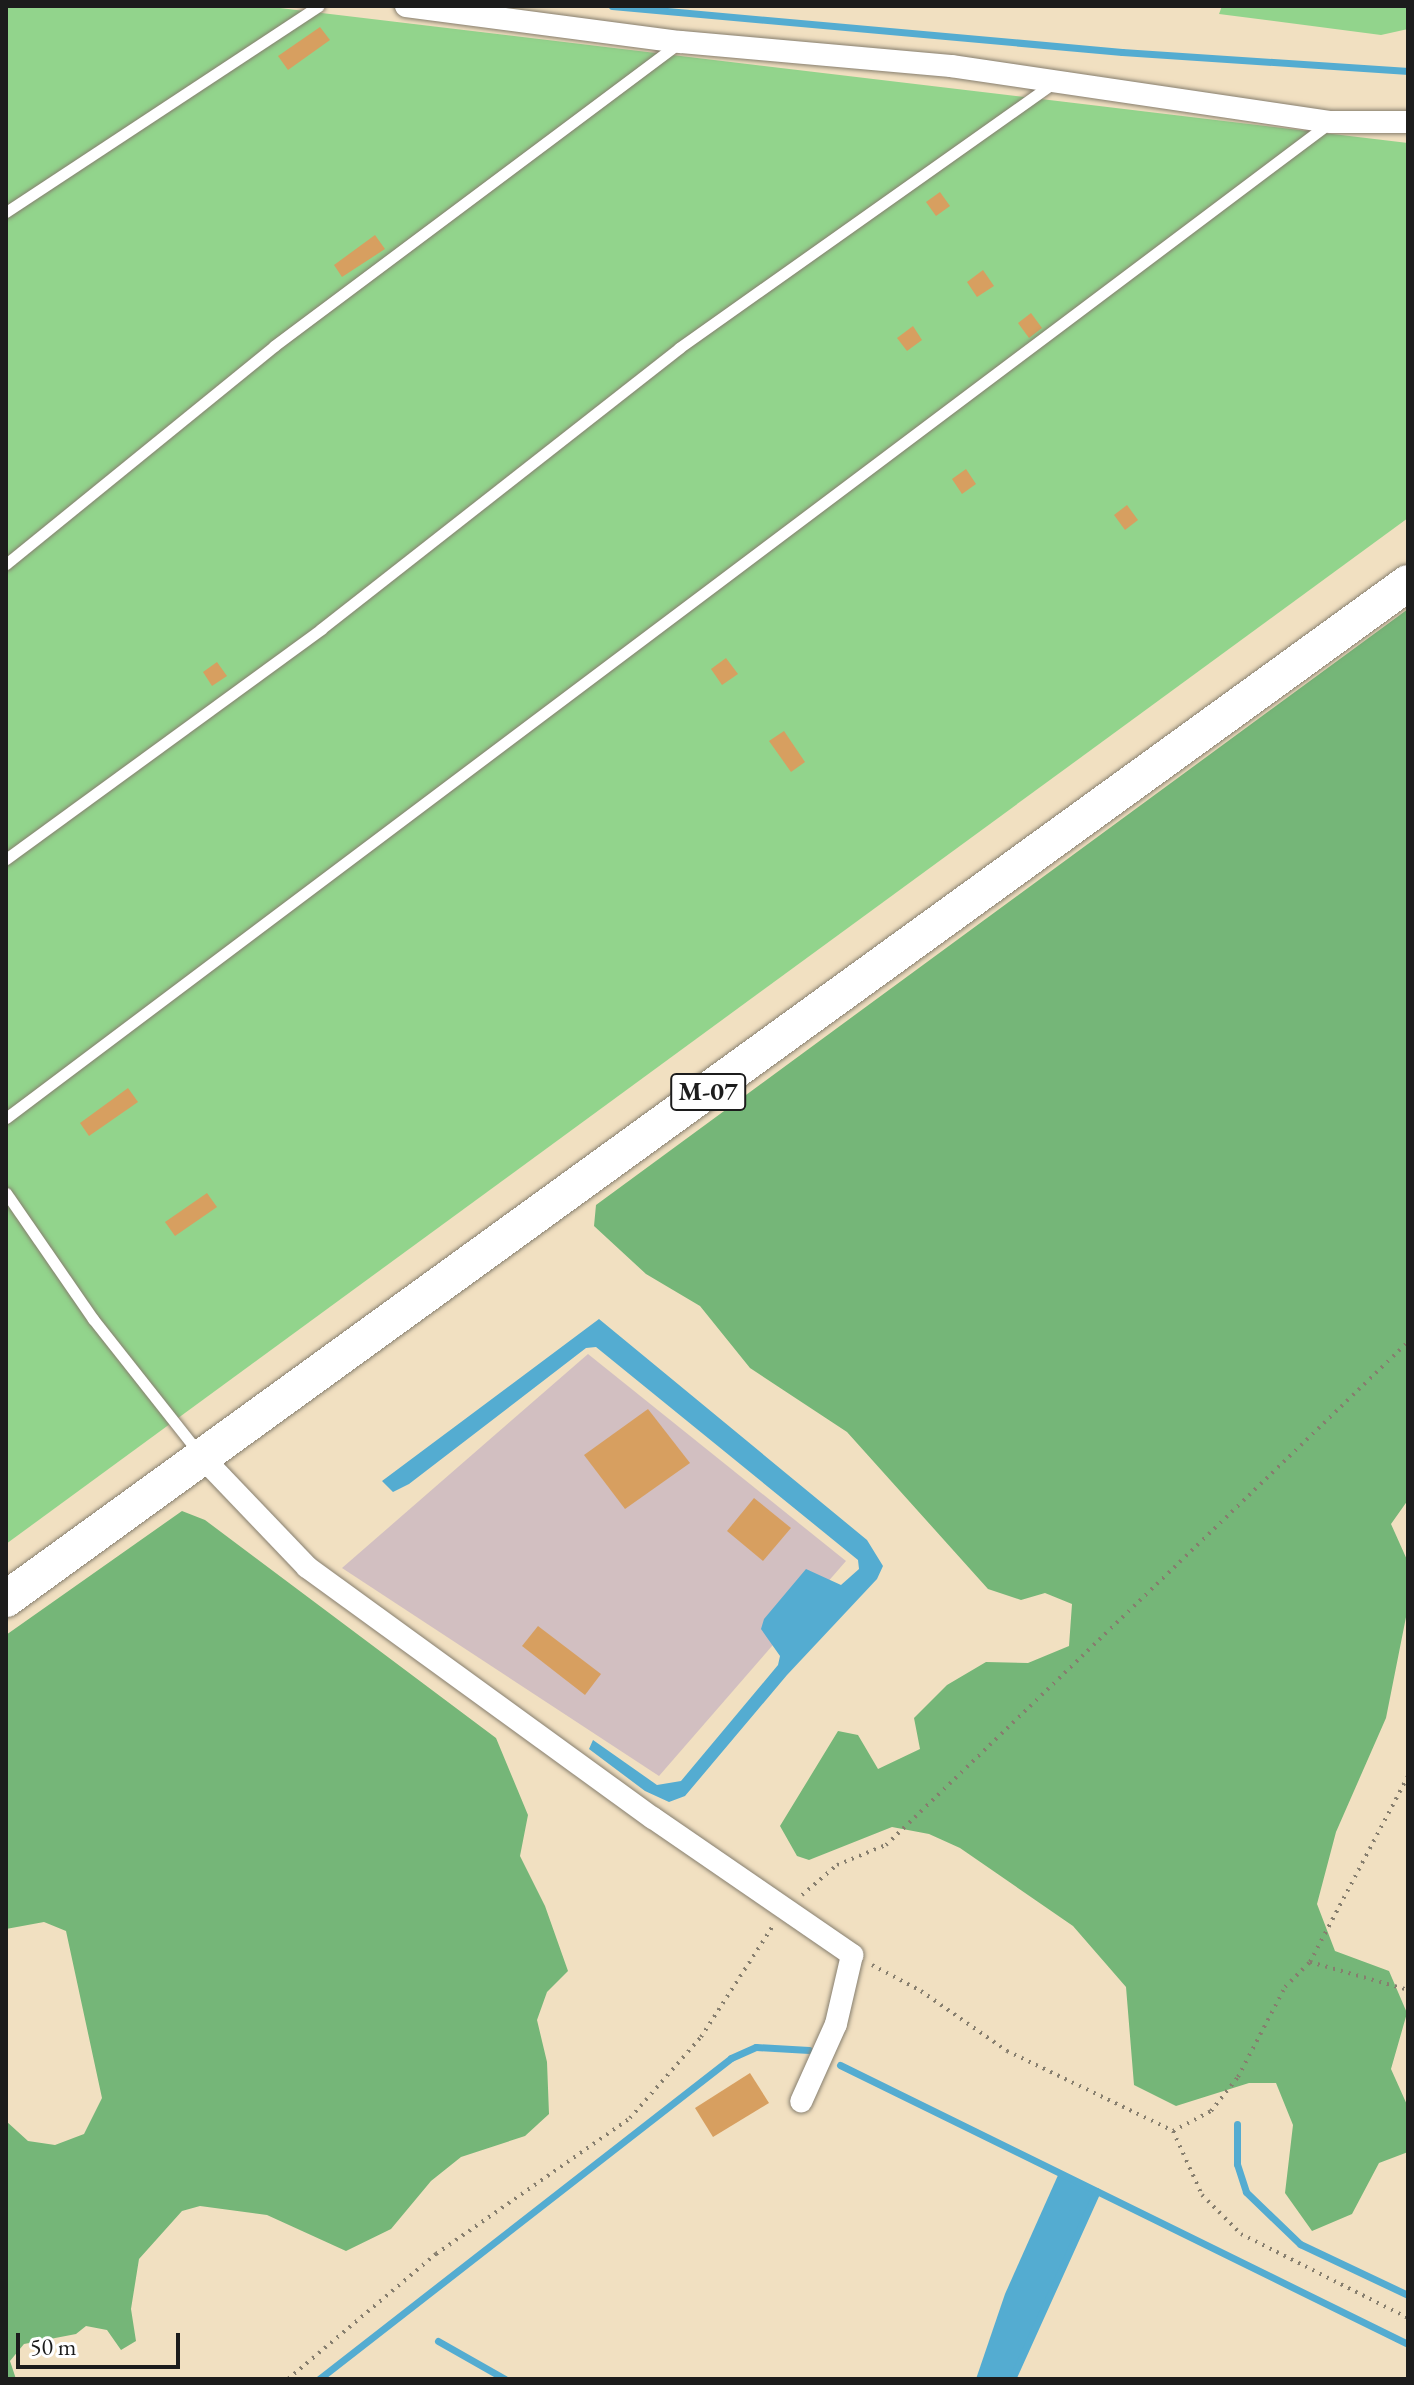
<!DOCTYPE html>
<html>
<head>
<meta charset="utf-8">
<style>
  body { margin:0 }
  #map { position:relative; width:1414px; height:2385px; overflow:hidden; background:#f1e0c1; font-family:"EB Garamond",serif }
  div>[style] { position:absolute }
  .industrial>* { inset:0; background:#d2bfc1 }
  .green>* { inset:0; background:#92d48c }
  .forest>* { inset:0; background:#75b678 }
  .water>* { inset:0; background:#54acd1 }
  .stream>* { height:7px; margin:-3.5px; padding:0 3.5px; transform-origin:3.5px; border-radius:3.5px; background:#54acd1 }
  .building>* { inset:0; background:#d79f60 }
  .path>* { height:4px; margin-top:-2px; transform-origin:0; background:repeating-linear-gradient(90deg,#867e6e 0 2px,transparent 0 8px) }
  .roads { filter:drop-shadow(0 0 2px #867e6e) drop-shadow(0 0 2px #867e6e) }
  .service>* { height:11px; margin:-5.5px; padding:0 5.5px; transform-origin:5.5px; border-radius:5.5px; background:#fff }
  .minor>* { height:22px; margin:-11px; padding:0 11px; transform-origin:11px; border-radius:11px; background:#fff }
  .trunk>* { height:36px; margin:-18px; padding:0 18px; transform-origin:18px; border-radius:18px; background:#fff }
  span { translate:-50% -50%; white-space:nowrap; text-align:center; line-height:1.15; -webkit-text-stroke:7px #fff; paint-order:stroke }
  .shield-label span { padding:2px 6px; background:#fff; border:2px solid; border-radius:6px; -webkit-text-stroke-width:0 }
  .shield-label { font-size:26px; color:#1c1c1c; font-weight:700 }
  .frame { position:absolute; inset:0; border:8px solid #1c1c1c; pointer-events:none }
  .scale { position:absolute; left:16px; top:2333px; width:164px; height:36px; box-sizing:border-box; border:4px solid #1c1c1c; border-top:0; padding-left:10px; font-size:24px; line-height:28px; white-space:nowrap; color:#1c1c1c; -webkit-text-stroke:6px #fff; paint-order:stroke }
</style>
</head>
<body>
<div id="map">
  <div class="industrial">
    <div style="clip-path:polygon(588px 1354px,846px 1561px,659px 1776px,342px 1568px)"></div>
  </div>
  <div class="green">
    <div style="clip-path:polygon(6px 6px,263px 6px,1408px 143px,1408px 518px,6px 1544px)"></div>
    <div style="clip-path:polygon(1222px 6px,1408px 6px,1408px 29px,1381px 35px,1219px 14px)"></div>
  </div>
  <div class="forest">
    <div style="clip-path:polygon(1408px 609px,1408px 1500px,1391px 1524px,1408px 1562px,1408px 1607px,1386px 1718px,1336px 1832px,1317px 1904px,1335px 1951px,1389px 1971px,1407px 2013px,1391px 2069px,1408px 2107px,1408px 2152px,1379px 2163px,1352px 2214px,1312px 2231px,1285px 2193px,1293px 2125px,1276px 2083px,1249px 2083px,1176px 2106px,1134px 2085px,1126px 1987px,1073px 1926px,960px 1848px,929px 1834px,892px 1827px,809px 1860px,797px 1856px,780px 1826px,838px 1731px,858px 1735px,878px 1769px,920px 1749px,914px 1718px,947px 1685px,986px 1662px,1028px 1663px,1069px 1646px,1072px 1604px,1045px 1593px,1021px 1600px,988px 1589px,847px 1432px,750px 1368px,700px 1306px,646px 1274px,594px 1226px,596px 1205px)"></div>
    <div style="clip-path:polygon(182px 1511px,205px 1520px,496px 1738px,528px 1815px,520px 1856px,545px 1906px,568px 1971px,547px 1992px,537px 2020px,547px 2062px,549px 2114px,525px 2136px,461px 2157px,431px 2181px,391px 2229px,346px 2251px,267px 2215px,200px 2206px,182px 2211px,139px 2259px,131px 2309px,136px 2341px,121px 2350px,107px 2330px,86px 2326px,76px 2334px,24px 2344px,10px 2361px,16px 2379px,6px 2379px,6px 2121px,28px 2141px,55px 2145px,84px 2134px,102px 2098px,66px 1931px,44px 1922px,6px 1929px,6px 1635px)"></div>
  </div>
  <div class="water">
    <div style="clip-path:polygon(599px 1319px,867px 1540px,883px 1566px,877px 1579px,787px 1675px,685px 1796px,669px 1802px,645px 1791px,589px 1749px,593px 1740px,657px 1785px,681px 1781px,778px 1665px,780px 1656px,761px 1629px,764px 1619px,806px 1569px,841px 1585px,859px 1569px,858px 1560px,596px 1347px,586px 1348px,409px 1484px,393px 1492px,382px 1481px)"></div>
    <div style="clip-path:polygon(1059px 2173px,1097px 2191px,1012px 2379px,976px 2379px,1005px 2294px)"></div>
  </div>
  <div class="stream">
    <div style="left:612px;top:6px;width:512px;rotate:5.15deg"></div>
    <div style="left:1122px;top:52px;width:287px;rotate:3.8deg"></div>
    <div style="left:840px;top:2065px;width:633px;rotate:26.16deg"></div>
    <div style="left:1237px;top:2124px;width:40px;rotate:90deg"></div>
    <div style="left:1237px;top:2164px;width:29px;rotate:72deg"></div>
    <div style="left:1246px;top:2192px;width:75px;rotate:43.9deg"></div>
    <div style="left:1300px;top:2244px;width:119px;rotate:25.3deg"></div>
    <div style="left:438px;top:2341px;width:77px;rotate:29.6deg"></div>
    <div style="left:319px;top:2379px;width:522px;rotate:-37.92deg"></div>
    <div style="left:731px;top:2058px;width:27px;rotate:-24deg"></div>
    <div style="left:756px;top:2047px;width:53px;rotate:3.2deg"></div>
    <div style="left:1012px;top:2379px;width:206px;rotate:-65.7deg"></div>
  </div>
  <div class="building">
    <div style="clip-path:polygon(320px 27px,330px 40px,288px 70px,278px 56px)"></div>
    <div style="clip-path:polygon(940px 192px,950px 206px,936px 216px,926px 202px)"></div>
    <div style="clip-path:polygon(375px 235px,385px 249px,342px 277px,334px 265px)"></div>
    <div style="clip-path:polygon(983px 270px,994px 286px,977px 297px,967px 282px)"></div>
    <div style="clip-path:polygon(1031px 313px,1042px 328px,1029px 338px,1018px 323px)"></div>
    <div style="clip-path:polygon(913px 326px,922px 340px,907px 351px,897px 338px)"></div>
    <div style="clip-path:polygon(966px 469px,976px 484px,962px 494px,952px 479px)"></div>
    <div style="clip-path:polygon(1127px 505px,1138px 520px,1125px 530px,1114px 515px)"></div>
    <div style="clip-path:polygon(726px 658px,738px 674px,722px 685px,711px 669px)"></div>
    <div style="clip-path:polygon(217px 662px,227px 676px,212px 686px,203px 672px)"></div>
    <div style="clip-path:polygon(784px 731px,805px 762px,791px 772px,769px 741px)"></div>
    <div style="clip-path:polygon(128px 1088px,138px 1102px,89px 1136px,80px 1123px)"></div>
    <div style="clip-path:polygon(207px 1193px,217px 1207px,175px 1236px,165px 1222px)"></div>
    <div style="clip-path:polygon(648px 1409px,690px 1463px,625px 1509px,584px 1455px)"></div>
    <div style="clip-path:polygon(754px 1498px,791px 1528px,763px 1561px,727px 1531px)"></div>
    <div style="clip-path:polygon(538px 1626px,601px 1674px,585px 1695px,522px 1646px)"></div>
    <div style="clip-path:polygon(750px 2073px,769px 2103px,713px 2137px,695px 2108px)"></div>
  </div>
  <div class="path">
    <div style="left:802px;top:1895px;width:46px;rotate:-40.6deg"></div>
    <div style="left:837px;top:1865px;width:53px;rotate:-22.2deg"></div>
    <div style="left:886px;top:1845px;width:725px;rotate:-43.94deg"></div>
    <div style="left:1310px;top:1962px;width:210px;rotate:-62.2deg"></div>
    <div style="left:872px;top:1965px;width:55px;rotate:28deg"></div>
    <div style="left:921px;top:1991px;width:105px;rotate:34.9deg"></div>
    <div style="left:1007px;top:2051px;width:184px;rotate:25.7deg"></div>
    <div style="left:1173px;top:2131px;width:70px;rotate:65.6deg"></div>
    <div style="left:1202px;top:2195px;width:55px;rotate:45deg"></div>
    <div style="left:1241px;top:2234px;width:187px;rotate:26.7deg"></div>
    <div style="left:1173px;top:2131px;width:43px;rotate:-27.8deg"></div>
    <div style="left:1211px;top:2111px;width:43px;rotate:-51.5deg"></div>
    <div style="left:1238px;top:2077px;width:102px;rotate:-62.4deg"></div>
    <div style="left:1285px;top:1987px;width:35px;rotate:-45deg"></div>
    <div style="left:1310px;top:1962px;width:102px;rotate:15.9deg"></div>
    <div style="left:288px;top:2379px;width:194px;rotate:-40.2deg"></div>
    <div style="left:436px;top:2254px;width:237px;rotate:-35deg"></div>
    <div style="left:630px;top:2118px;width:108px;rotate:-48.8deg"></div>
    <div style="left:701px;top:2037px;width:135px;rotate:-57.1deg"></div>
  </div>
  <div class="roads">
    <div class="service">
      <div style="left:6px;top:212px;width:374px;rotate:-33.4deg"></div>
      <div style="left:6px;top:564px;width:345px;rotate:-39.1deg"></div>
      <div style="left:274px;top:346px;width:506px;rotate:-36.8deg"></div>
      <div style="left:6px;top:859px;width:390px;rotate:-36.1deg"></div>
      <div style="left:321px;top:629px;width:455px;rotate:-38.1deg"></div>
      <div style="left:679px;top:348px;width:456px;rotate:-35.3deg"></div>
      <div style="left:6px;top:1118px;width:1654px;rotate:-36.94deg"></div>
      <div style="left:6px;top:1193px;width:153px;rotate:55.4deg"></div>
      <div style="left:93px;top:1319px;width:169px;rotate:51.7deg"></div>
    </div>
    <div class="minor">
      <div style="left:406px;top:6px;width:277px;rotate:7.5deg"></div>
      <div style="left:681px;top:42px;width:271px;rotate:5.1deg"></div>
      <div style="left:951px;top:66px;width:384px;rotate:8.4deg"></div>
      <div style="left:1331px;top:122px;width:77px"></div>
      <div style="left:202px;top:1457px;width:152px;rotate:46.3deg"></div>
      <div style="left:307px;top:1567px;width:427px;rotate:36deg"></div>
      <div style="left:653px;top:1818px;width:242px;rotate:34.5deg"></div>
      <div style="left:852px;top:1955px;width:71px;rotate:103.1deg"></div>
      <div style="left:836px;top:2024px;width:85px;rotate:114.2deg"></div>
    </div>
    <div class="trunk">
      <div style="left:6px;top:1599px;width:1731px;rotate:-35.93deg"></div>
    </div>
  </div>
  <div class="shield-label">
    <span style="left:708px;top:1092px">М-07</span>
  </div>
  <div class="frame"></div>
  <div class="scale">50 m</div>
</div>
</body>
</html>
